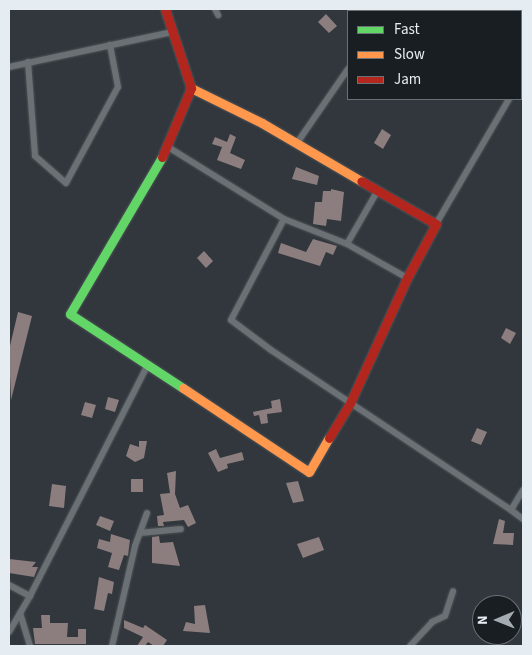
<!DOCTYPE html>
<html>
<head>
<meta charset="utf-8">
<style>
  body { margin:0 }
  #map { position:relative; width:532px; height:655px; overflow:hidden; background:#31373c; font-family:"Source Sans 3",sans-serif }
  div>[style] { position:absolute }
  .building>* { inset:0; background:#8c7e7e }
  .roads { filter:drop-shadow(0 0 1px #4e5458) drop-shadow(0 0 1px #4e5458) }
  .street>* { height:6px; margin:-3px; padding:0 3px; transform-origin:3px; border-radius:3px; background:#6b7074 }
  .fast>* { height:9px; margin:-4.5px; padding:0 4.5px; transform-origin:4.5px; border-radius:4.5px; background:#63d668 }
  .slow>* { height:9px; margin:-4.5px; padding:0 4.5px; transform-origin:4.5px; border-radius:4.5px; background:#ff974d }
  .jam>* { height:9px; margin:-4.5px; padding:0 4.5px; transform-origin:4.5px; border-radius:4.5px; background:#b3261e }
  span { translate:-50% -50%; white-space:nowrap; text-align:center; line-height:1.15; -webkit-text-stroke:5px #191e22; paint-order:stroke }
  .frame { position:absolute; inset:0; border:10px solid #e5ecf2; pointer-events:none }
  .legend { position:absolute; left:347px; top:10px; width:175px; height:90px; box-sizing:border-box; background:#191e22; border:1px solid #6b7075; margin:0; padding:6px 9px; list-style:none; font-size:15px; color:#e5ecf2 }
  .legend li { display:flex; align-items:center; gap:10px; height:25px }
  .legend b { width:25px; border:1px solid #6b7075 }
  .north { position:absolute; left:472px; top:595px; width:50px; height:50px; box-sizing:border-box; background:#191e22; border:1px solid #6b7075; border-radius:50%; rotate:269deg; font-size:14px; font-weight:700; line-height:20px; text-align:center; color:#e5ecf2 }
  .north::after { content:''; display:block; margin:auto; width:18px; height:22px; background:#a6adb2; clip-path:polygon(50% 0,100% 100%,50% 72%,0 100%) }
</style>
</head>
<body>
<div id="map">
  <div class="building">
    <div style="clip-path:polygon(326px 14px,337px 26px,329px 33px,318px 22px)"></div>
    <div style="clip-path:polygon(382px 129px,391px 135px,383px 149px,374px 143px)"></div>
    <div style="clip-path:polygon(230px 134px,236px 137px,230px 153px,245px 160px,241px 169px,217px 160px,222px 147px,212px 144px,215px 137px,227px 142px)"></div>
    <div style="clip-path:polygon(296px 167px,319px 176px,317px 185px,292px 179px)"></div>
    <div style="clip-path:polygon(331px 189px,344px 192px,341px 221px,327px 219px,326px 226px,313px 224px,315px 202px,322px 202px,323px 191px,331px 191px)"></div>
    <div style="clip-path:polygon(313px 239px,337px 246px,333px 255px,326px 252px,320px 266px,278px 253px,281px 243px,306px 252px)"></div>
    <div style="clip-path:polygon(204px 251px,213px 261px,206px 268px,197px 258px)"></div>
    <div style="clip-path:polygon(18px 312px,32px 316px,11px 400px,9px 350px)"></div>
    <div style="clip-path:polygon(506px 328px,516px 333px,510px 344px,501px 338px)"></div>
    <div style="clip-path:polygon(108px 397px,119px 400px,115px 412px,105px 409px)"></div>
    <div style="clip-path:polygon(280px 399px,282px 412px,267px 414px,268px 423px,261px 424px,259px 415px,254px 416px,253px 412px,272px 408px,271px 401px)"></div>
    <div style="clip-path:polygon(85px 402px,96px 405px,92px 418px,81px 415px)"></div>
    <div style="clip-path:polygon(477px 428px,487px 432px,481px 445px,471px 441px)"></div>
    <div style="clip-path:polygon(139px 441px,147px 441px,144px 458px,135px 462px,126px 456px,130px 444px,139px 447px)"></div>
    <div style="clip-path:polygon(216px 449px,220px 458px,242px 452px,244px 460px,227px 464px,228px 468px,218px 472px,208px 453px)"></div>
    <div style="clip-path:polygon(176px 471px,175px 494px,180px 508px,188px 505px,196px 523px,188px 527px,184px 520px,163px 522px,164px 526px,158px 526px,157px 516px,164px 515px,160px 494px,170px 493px,167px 473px)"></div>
    <div style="clip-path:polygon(131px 479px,143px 479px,143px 492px,131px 492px)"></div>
    <div style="clip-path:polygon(298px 481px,304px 501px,293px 503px,286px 483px)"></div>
    <div style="clip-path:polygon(52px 484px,66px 486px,64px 508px,49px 506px)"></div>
    <div style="clip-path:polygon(100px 516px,114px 521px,110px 531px,96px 525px)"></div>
    <div style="clip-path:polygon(499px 519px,505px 521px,503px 533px,514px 533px,513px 545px,493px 544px)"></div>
    <div style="clip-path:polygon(111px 534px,130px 540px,128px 556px,124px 555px,119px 570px,108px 567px,112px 553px,97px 548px,99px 539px,110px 542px)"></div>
    <div style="clip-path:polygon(159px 536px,160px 543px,173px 542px,180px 566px,152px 563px,152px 537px)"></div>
    <div style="clip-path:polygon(319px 537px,324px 550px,303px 558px,297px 544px)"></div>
    <div style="clip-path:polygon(9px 559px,36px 562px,32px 567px,38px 567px,34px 577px,9px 573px)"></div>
    <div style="clip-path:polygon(99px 577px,114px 582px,112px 594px,108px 593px,104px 611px,94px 609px)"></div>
    <div style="clip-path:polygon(205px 605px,210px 633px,183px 631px,186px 622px,195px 624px,194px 606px)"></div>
    <div style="clip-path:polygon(41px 615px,50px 615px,50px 623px,68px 623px,67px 637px,78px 637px,78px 629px,86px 629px,86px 644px,35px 644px,33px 628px,42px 628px)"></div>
    <div style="clip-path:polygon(124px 620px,143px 628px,145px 625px,167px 640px,163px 646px,154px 646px,148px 642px,145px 646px,137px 646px,143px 637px,124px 628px)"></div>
  </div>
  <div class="roads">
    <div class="street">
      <div style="left:215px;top:9px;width:7px;rotate:63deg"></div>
      <div style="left:388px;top:11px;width:2px;rotate:-63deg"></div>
      <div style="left:28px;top:62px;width:94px;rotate:85.7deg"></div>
      <div style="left:35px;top:156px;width:41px;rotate:41.1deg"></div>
      <div style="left:66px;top:183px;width:109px;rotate:-61.6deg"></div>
      <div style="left:118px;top:87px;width:43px;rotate:-100.8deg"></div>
      <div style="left:9px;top:67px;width:167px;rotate:-12.1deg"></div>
      <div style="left:521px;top:78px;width:4px;rotate:-63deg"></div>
      <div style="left:297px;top:143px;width:90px;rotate:-55.4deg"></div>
      <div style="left:168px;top:147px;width:137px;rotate:31.8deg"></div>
      <div style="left:284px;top:219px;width:68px;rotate:21.6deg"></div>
      <div style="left:378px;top:190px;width:62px;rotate:119.9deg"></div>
      <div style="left:347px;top:244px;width:69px;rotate:29.5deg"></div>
      <div style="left:284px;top:219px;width:114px;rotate:117.7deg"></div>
      <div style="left:231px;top:320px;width:50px;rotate:36.9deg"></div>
      <div style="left:271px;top:350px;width:288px;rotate:33.7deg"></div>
      <div style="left:436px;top:224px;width:145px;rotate:-59.7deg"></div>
      <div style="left:523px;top:490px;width:23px;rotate:121deg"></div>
      <div style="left:511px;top:510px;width:15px;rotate:37deg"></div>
      <div style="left:140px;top:533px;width:41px;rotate:-5.6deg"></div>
      <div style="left:9px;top:585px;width:24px;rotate:28deg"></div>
      <div style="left:20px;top:613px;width:34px;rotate:73deg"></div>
      <div style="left:9px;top:632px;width:42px;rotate:-59.7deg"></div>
      <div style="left:30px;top:596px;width:258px;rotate:-63deg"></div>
      <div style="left:112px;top:646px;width:103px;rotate:-77deg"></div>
      <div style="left:135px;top:546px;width:35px;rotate:-70deg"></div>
      <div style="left:410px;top:646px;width:33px;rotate:-47deg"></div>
      <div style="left:432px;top:622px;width:14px;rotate:-25deg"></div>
      <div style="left:445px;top:616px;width:26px;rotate:-72deg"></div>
    </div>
    <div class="fast">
      <div style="left:162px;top:157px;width:182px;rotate:120.4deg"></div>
      <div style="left:70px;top:314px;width:135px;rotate:33.2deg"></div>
    </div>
    <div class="slow">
      <div style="left:191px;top:88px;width:79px;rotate:26.2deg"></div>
      <div style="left:262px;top:123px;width:115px;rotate:30.4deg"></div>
      <div style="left:183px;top:388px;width:151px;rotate:33.7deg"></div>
      <div style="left:309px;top:472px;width:39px;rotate:-60deg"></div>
    </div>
    <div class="jam">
      <div style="left:162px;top:157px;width:75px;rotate:-67.2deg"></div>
      <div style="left:191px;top:88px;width:83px;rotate:-108.2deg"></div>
      <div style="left:329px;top:438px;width:41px;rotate:-59deg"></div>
      <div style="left:350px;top:403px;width:137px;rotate:-65.5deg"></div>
      <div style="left:407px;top:278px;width:61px;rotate:-61.8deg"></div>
      <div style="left:436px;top:224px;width:86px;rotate:-150.2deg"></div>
    </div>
  </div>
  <div class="frame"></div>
  <ul class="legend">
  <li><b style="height:6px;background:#63d668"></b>Fast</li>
  <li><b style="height:6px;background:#ff974d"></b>Slow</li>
  <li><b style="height:6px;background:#b3261e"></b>Jam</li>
  </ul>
  <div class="north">N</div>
</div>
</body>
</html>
